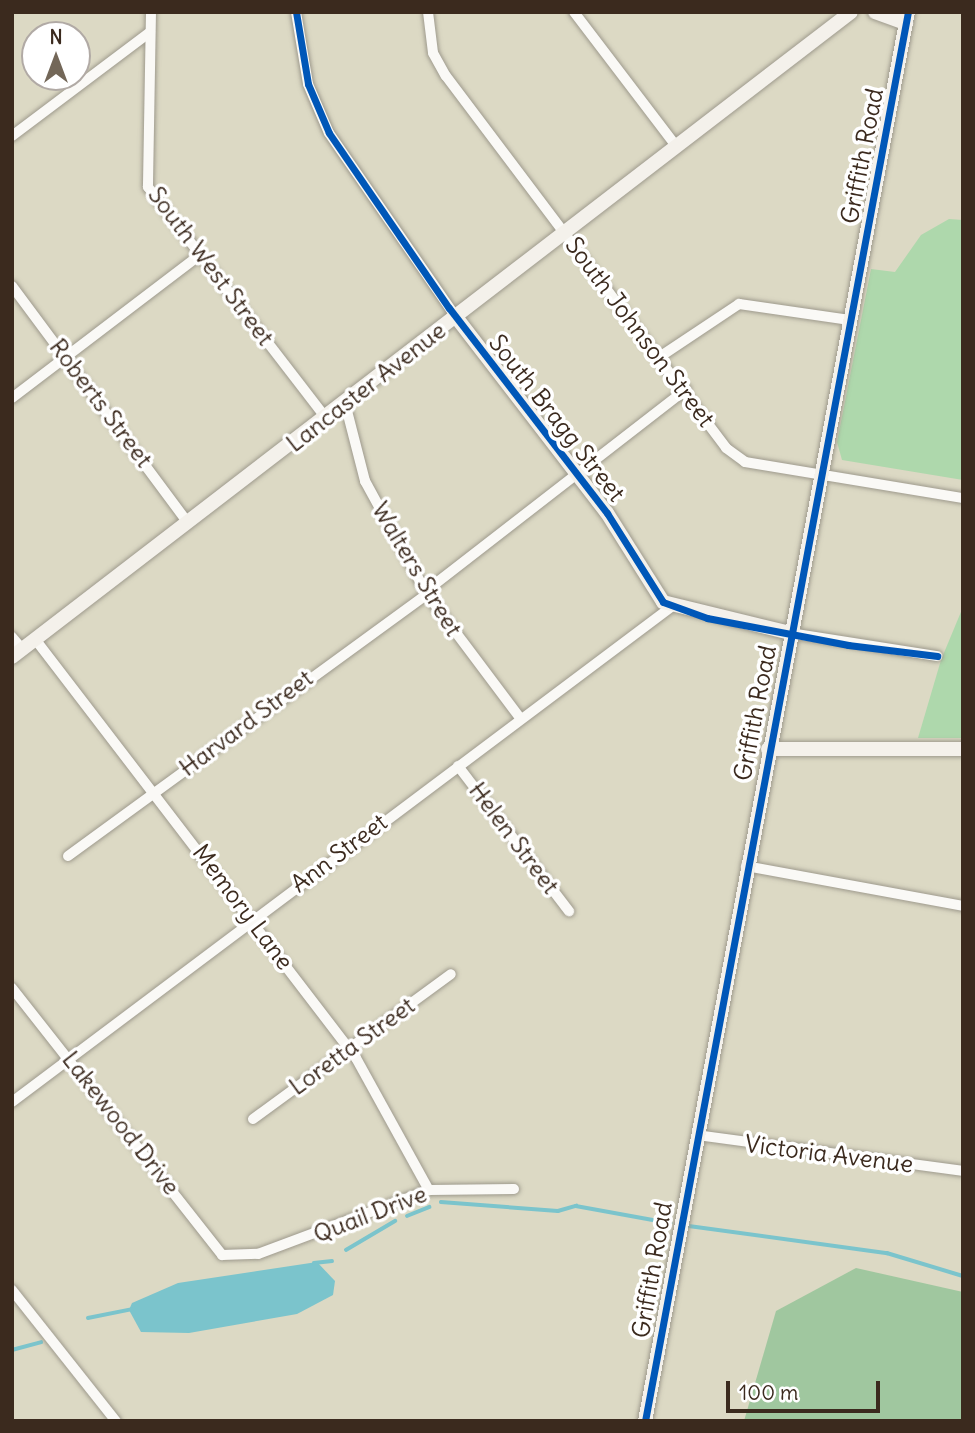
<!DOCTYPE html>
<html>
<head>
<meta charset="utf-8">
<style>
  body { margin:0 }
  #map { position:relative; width:975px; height:1433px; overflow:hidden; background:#dcd9c4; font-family:Delius,sans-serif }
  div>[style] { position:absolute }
  .green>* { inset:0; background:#aed8ac }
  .forest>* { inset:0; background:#a0c79f }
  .water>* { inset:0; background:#7bc4cc }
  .stream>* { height:3.5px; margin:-1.75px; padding:0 1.75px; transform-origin:1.75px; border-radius:1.75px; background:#7bc4cc }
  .roads { filter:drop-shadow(0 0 2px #9e9a8d) drop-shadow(0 0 2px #9e9a8d) }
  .street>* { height:10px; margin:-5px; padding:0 5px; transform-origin:5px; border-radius:5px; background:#faf9f6 }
  .secondary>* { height:14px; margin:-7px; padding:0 7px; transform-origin:7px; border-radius:7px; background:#f4f1eb }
  .cycleway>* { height:7px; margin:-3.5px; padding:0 3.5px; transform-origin:3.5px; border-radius:3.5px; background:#0057b8 }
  span { translate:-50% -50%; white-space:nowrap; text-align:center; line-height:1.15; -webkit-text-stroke:7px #fff; paint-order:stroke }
  .street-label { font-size:24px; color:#3b2a1e }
  .frame { position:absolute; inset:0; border:14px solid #3b2a1e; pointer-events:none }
  .north { position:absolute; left:21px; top:21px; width:70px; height:70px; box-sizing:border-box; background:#fff; border:2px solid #b1aaa5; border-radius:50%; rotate:0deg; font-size:19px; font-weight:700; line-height:28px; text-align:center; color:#3b2a1e }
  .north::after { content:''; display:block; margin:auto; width:24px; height:32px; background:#736758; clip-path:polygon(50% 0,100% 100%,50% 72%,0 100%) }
  .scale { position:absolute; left:726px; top:1381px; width:154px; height:32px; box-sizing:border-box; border:4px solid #3b2a1e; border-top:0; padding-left:9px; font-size:21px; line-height:24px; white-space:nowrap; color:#3b2a1e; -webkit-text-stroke:5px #fff; paint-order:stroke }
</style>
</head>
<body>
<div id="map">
  <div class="green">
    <div style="clip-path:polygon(949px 219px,963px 220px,963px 480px,842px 460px,837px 442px,871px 269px,895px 272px,921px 235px)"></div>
    <div style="clip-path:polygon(963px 607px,963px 738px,918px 738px,941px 660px)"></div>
  </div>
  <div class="forest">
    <div style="clip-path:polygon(856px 1268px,963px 1292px,963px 1421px,744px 1421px,776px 1311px)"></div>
  </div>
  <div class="water">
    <div style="clip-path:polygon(317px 1262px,335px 1281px,333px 1295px,297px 1314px,189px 1333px,141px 1332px,129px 1310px,132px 1303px,178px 1283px)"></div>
  </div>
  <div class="stream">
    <div style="left:441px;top:1202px;width:117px;rotate:4.4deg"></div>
    <div style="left:558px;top:1211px;width:19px;rotate:-16deg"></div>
    <div style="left:576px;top:1206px;width:96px;rotate:10.3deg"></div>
    <div style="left:407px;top:1216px;width:24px;rotate:-22deg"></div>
    <div style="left:689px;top:1226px;width:200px;rotate:7.8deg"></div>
    <div style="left:887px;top:1253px;width:79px;rotate:16.8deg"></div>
    <div style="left:346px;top:1250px;width:57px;rotate:-30.6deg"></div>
    <div style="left:314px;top:1263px;width:18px;rotate:-6deg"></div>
    <div style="left:88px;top:1318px;width:46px;rotate:-11.3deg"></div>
    <div style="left:12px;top:1350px;width:30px;rotate:-15deg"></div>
  </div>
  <div class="roads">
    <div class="street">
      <div style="left:151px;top:12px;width:175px;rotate:91deg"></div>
      <div style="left:148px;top:187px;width:292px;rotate:52.4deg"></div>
      <div style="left:296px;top:12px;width:73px;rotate:80.5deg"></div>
      <div style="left:308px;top:84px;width:53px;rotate:66.8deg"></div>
      <div style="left:329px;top:133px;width:224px;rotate:55.4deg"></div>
      <div style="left:428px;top:12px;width:41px;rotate:83deg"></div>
      <div style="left:433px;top:53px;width:26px;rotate:61deg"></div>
      <div style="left:446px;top:76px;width:466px;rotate:53deg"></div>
      <div style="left:726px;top:448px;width:24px;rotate:36deg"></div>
      <div style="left:745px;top:462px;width:221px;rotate:9.4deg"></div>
      <div style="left:574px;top:12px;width:170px;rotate:52.7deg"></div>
      <div style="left:12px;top:136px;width:173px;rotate:-37deg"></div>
      <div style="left:12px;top:286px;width:294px;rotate:53.4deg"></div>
      <div style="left:661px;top:356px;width:94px;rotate:-33.7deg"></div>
      <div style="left:739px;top:304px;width:112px;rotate:8.2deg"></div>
      <div style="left:12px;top:398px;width:236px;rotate:-37.3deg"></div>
      <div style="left:345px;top:403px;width:81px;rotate:75.6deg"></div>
      <div style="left:365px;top:481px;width:50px;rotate:61.4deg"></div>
      <div style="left:389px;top:525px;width:79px;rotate:61.2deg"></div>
      <div style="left:427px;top:594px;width:156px;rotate:53.1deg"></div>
      <div style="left:426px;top:591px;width:329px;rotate:-37.8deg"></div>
      <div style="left:790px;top:633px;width:149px;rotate:8.9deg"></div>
      <div style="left:12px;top:637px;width:16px;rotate:50deg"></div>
      <div style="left:35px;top:639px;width:528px;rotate:52.54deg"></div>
      <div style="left:356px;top:1058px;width:151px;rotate:61.1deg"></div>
      <div style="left:458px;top:766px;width:183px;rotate:52.6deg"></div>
      <div style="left:68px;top:856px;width:444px;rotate:-36.1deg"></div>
      <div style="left:746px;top:866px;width:221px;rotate:10.4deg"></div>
      <div style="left:12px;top:988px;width:340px;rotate:51.8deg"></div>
      <div style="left:222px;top:1255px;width:36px;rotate:-2deg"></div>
      <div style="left:258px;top:1254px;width:183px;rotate:-20.5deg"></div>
      <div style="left:429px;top:1190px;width:85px;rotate:-0.7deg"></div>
      <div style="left:12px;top:1102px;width:823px;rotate:-36.9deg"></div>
      <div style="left:253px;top:1119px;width:245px;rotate:-36.2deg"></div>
      <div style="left:697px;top:1135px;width:268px;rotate:7.7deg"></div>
      <div style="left:12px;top:1290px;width:167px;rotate:51.6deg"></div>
    </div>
    <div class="secondary">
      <div style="left:875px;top:12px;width:33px;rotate:20deg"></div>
      <div style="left:456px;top:317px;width:247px;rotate:52.4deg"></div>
      <div style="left:607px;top:513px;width:105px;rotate:57.8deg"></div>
      <div style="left:663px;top:602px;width:131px;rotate:13.7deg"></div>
      <div style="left:12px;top:657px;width:1058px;rotate:-37.55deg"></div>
      <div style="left:768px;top:749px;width:195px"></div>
      <div style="left:645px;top:1421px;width:1433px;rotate:-79.43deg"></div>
    </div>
  </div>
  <div class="cycleway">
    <div style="left:296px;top:12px;width:73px;rotate:80.5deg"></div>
    <div style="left:308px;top:84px;width:53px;rotate:66.8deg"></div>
    <div style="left:329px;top:133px;width:212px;rotate:55.6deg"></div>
    <div style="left:449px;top:308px;width:259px;rotate:52.4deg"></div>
    <div style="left:607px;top:513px;width:105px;rotate:57.8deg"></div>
    <div style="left:663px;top:602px;width:47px;rotate:20deg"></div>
    <div style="left:707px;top:618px;width:144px;rotate:10.8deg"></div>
    <div style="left:848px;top:645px;width:90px;rotate:7deg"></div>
    <div style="left:645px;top:1421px;width:1433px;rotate:-79.43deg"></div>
  </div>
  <div class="street-label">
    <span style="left:862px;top:156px;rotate:-79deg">Griffith Road</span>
    <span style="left:211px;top:266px;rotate:53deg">South West Street</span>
    <span style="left:640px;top:332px;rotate:53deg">South Johnson Street</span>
    <span style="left:366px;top:387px;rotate:-38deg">Lancaster Avenue</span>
    <span style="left:101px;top:403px;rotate:53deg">Roberts Street</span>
    <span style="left:557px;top:418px;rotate:52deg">South Bragg Street</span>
    <span style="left:417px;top:569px;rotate:59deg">Walters Street</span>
    <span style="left:755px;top:713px;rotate:-79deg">Griffith Road</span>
    <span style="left:246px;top:723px;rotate:-37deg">Harvard Street</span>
    <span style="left:514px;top:838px;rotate:53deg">Helen Street</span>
    <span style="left:339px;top:853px;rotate:-37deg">Ann Street</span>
    <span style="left:243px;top:907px;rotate:53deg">Memory Lane</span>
    <span style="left:352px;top:1046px;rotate:-36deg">Loretta Street</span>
    <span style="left:121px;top:1123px;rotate:52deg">Lakewood Drive</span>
    <span style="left:829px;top:1154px;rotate:7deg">Victoria Avenue</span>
    <span style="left:370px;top:1214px;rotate:-21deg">Quail Drive</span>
    <span style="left:652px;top:1270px;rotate:-80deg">Griffith Road</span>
  </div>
  <div class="frame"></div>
  <div class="north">N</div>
  <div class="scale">100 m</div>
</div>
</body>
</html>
